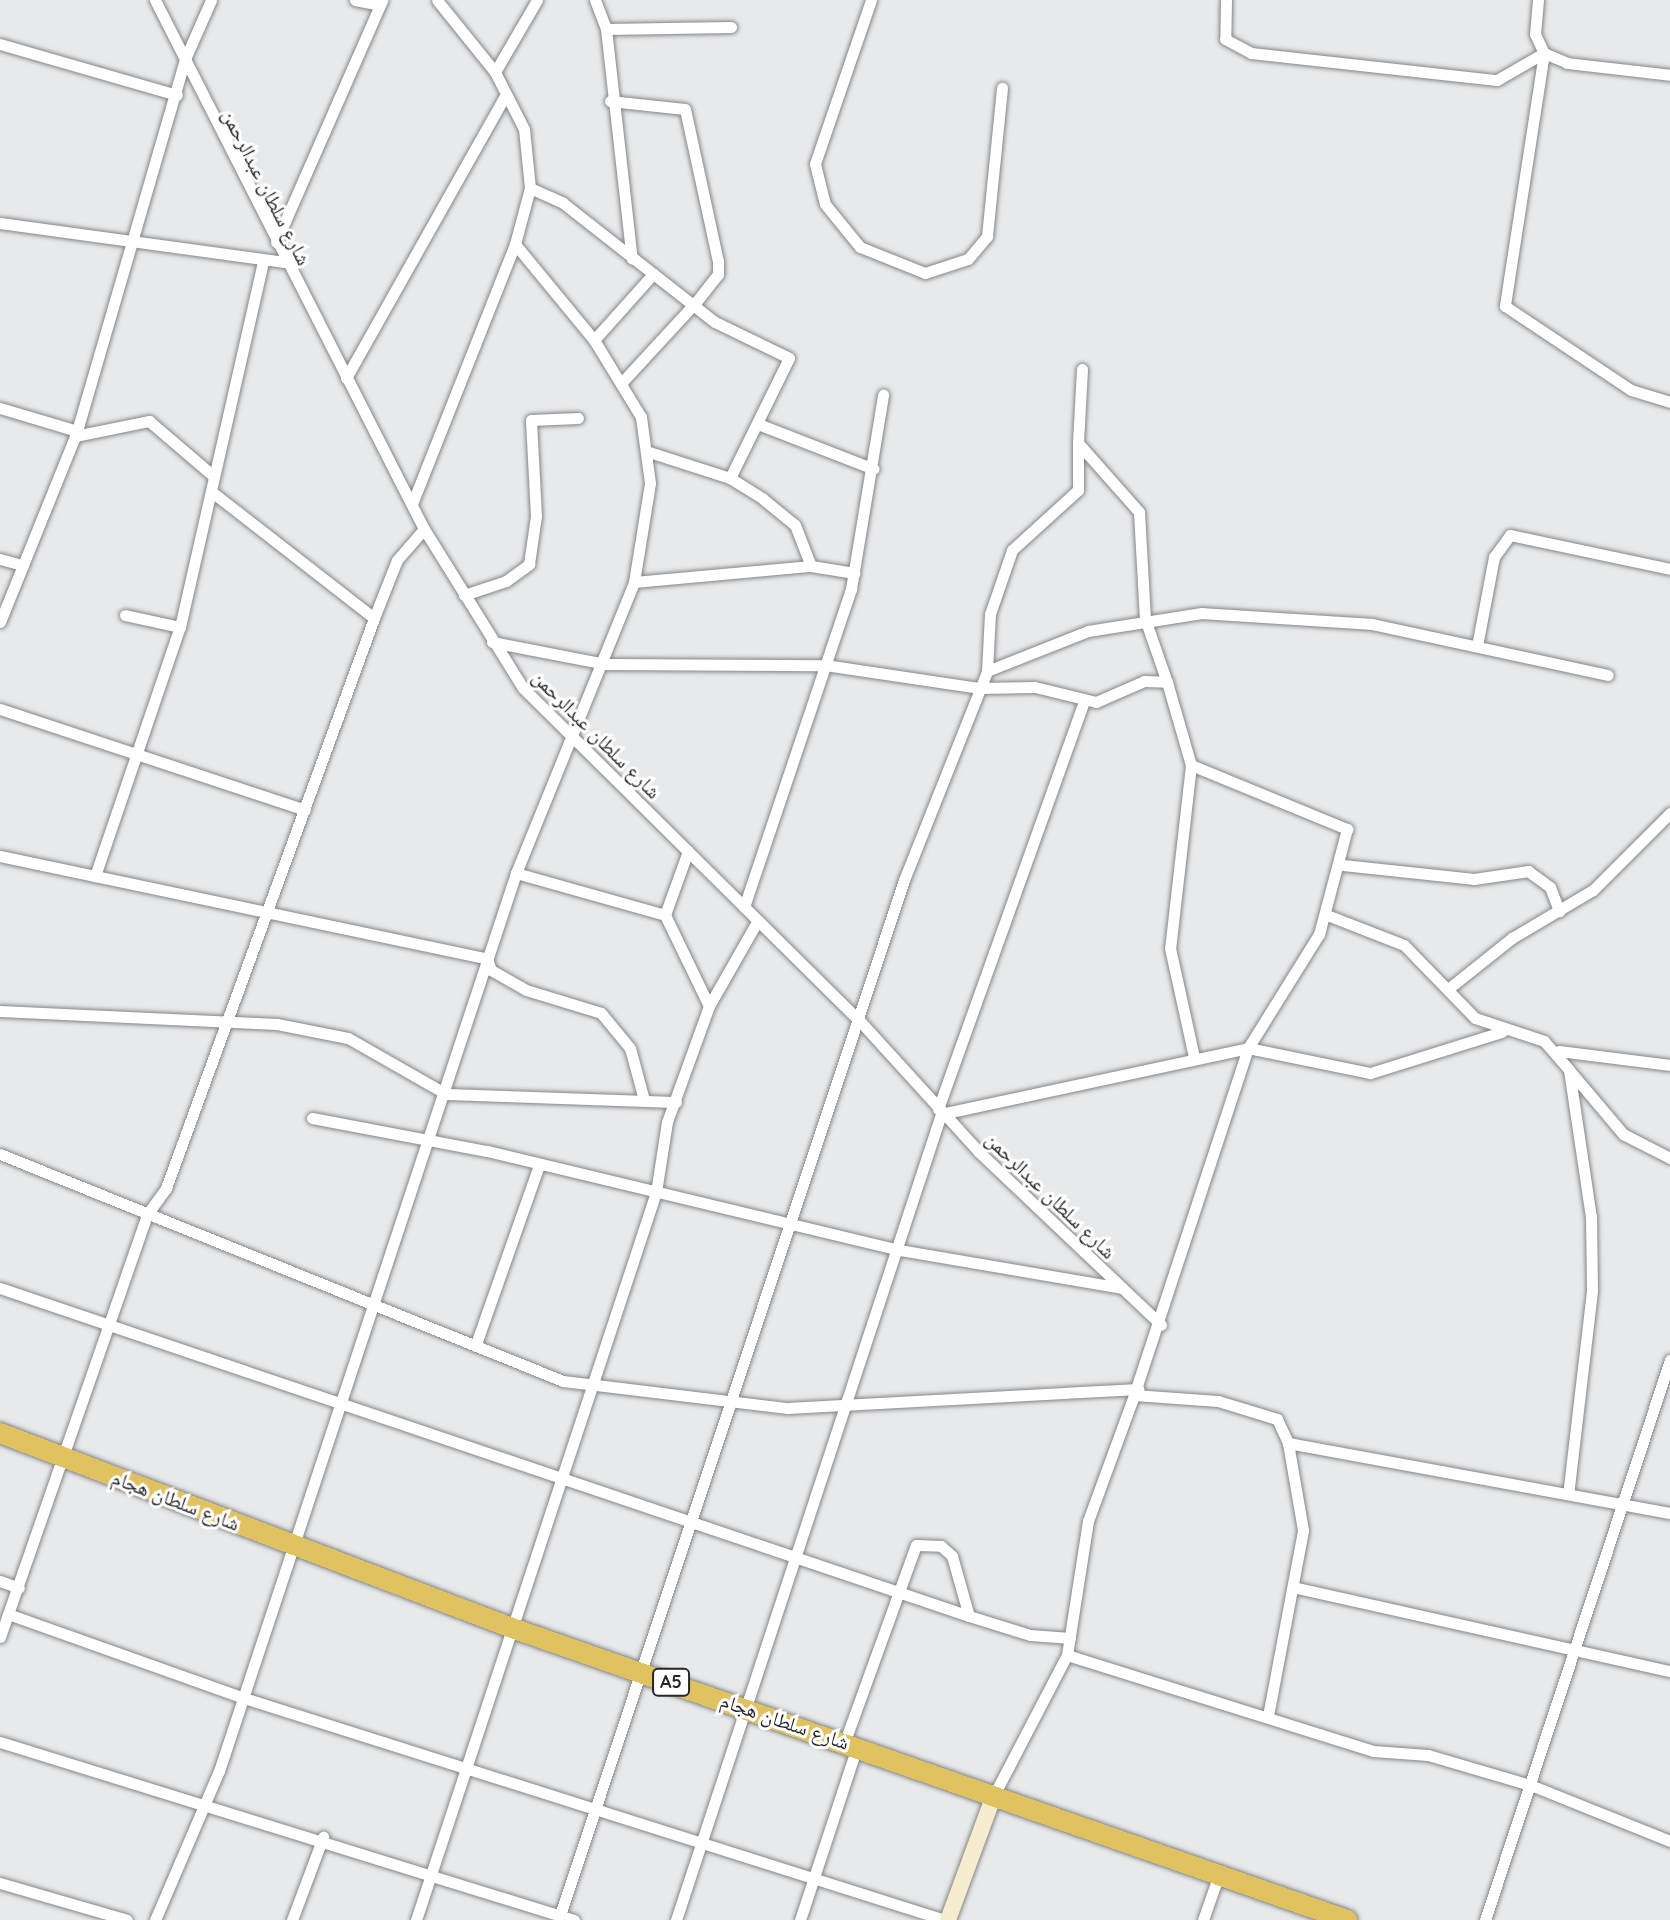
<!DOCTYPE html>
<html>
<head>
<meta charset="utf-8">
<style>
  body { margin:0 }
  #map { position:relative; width:1670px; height:1920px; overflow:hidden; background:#e8e9eb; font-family:Quicksand,"Noto Naskh Arabic",sans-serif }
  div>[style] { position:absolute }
  .roads { filter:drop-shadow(0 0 2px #858687) drop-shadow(0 0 2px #858687) }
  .street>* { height:11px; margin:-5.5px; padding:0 5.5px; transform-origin:5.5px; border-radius:5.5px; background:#fff }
  .secondary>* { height:16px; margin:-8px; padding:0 8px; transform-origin:8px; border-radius:8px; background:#f6edcf }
  .highway>* { height:20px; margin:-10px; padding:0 10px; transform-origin:10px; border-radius:10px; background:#e1c260 }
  span { translate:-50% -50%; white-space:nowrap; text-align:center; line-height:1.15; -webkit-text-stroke:6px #fff; paint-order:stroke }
  .shield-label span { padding:2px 6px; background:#fff; border:2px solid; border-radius:6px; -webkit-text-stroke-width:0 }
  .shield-label { font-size:18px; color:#262627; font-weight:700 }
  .street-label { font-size:20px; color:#262627 }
</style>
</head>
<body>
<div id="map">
  <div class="roads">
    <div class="street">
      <div style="left:155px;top:0;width:593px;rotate:63.05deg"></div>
      <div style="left:424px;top:529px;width:187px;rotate:58.1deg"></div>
      <div style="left:523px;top:688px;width:472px;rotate:44.7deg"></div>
      <div style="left:859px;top:1020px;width:178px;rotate:47.7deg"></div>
      <div style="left:979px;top:1152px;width:251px;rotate:43.5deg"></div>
      <div style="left:355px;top:0;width:25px;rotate:11deg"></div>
      <div style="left:595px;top:0;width:31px;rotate:69deg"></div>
      <div style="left:606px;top:29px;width:231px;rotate:83.6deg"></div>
      <div style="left:871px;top:0;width:173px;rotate:108.9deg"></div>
      <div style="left:815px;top:164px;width:41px;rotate:76deg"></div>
      <div style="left:825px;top:204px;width:55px;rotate:50.9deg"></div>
      <div style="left:860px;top:247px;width:70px;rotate:21.8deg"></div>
      <div style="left:925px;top:273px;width:45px;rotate:-18deg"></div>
      <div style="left:968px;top:259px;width:30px;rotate:-50deg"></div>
      <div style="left:987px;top:236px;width:149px;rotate:-84.2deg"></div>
      <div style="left:1226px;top:0;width:39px;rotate:91deg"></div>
      <div style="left:1225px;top:39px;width:30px;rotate:28deg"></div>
      <div style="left:1251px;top:53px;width:247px;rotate:6.3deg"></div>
      <div style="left:1497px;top:80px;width:54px;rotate:-29.9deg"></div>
      <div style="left:1538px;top:0;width:34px;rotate:95deg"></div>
      <div style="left:1535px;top:34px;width:21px;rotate:65deg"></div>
      <div style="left:1544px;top:53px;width:256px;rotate:98.8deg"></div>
      <div style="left:1505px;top:306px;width:151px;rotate:33.7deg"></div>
      <div style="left:1631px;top:390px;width:41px;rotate:17.1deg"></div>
      <div style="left:606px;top:29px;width:125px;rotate:-0.9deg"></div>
      <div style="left:0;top:44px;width:184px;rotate:16.1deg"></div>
      <div style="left:1544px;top:53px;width:25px;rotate:23deg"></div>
      <div style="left:1567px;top:63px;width:104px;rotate:6.6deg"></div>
      <div style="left:495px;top:72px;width:83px;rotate:-59.7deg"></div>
      <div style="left:610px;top:101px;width:75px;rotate:6.1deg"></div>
      <div style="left:685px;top:109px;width:156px;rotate:77.8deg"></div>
      <div style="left:718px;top:261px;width:13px;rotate:90deg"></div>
      <div style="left:718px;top:274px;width:37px;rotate:128deg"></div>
      <div style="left:695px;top:303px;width:108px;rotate:132.7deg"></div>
      <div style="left:530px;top:188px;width:36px;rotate:24deg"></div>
      <div style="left:563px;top:203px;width:193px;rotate:38.1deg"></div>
      <div style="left:715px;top:322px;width:82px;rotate:25.9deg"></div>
      <div style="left:789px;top:358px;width:134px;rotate:116.2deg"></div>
      <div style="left:0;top:223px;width:287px;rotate:7.8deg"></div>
      <div style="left:276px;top:242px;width:264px;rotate:-66.3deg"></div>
      <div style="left:594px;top:340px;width:89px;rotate:-48.2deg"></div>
      <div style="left:1082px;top:369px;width:74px;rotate:93.1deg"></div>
      <div style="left:1078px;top:443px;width:92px;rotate:48.5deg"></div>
      <div style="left:1139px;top:512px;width:107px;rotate:86.8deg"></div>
      <div style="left:1145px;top:619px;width:67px;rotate:70.8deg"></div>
      <div style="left:346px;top:378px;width:322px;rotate:-60.6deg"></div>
      <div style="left:0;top:408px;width:80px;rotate:16.6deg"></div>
      <div style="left:758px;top:424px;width:124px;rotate:21.2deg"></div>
      <div style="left:75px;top:436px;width:76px;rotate:-11.5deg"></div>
      <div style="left:149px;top:421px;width:82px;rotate:40.5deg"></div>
      <div style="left:649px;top:452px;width:85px;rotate:17.8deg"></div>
      <div style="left:730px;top:478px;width:39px;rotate:32deg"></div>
      <div style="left:763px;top:499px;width:41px;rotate:39.1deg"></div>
      <div style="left:795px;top:525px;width:44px;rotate:68.7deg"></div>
      <div style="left:212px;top:492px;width:205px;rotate:37.9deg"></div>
      <div style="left:412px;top:504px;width:280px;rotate:-68.4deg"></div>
      <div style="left:515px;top:244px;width:58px;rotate:-75deg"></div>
      <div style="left:530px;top:188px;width:59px;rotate:-95.8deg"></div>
      <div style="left:524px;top:129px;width:64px;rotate:-117deg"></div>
      <div style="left:495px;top:72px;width:92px;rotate:-128.9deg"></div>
      <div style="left:0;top:559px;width:24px;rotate:15deg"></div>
      <div style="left:634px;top:582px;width:178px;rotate:-5.2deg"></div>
      <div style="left:811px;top:566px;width:44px;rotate:9.2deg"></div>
      <div style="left:464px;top:595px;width:44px;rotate:-18.4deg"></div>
      <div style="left:506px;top:581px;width:29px;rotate:-36deg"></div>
      <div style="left:529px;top:564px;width:49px;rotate:-81.7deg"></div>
      <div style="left:536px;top:516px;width:96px;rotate:-93deg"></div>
      <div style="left:531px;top:420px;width:47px;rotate:-2.4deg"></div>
      <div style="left:125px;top:615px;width:56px;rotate:12.3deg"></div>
      <div style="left:0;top:622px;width:206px;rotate:-68deg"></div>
      <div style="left:77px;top:431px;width:387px;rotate:-73.8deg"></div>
      <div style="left:185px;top:59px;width:64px;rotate:-66.2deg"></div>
      <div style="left:492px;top:642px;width:115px;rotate:11deg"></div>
      <div style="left:605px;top:664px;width:220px;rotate:0.3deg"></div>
      <div style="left:825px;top:665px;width:155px;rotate:8.5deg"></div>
      <div style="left:978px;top:688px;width:57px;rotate:-1deg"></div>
      <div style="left:1035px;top:687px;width:63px;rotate:13.8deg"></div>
      <div style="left:1096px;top:702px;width:52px;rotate:-23.6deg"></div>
      <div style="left:1144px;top:681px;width:23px;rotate:2deg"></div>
      <div style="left:1167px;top:682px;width:86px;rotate:73.9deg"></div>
      <div style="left:1191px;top:765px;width:169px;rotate:22.3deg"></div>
      <div style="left:1347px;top:829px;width:109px;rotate:104.9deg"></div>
      <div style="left:1319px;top:934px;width:134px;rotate:121.9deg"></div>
      <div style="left:1248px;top:1048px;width:365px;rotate:108.2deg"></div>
      <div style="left:1477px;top:646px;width:91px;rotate:-79.2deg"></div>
      <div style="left:1494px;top:557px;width:27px;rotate:-54deg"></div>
      <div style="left:1510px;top:535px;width:164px;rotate:12deg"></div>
      <div style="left:987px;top:671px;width:109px;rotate:-21.6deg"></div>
      <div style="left:1088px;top:631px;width:115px;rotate:-9deg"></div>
      <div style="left:1202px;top:613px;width:170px;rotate:3.7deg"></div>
      <div style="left:1372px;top:624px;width:241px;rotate:12.2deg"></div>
      <div style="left:0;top:709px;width:321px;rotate:18.3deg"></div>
      <div style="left:1191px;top:765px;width:184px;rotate:96.5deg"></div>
      <div style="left:1170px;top:948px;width:112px;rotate:77.6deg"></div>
      <div style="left:688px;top:851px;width:68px;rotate:109.8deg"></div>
      <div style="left:665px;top:915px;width:101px;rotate:64.2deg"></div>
      <div style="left:0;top:856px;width:498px;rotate:11.9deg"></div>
      <div style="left:1343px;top:865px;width:132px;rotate:6.1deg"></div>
      <div style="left:1474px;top:879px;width:55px;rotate:-8.4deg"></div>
      <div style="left:1528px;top:871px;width:27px;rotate:36deg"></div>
      <div style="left:1550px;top:887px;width:26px;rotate:69deg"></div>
      <div style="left:516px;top:873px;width:155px;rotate:15.7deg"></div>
      <div style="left:95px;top:876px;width:263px;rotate:-71.2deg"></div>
      <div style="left:180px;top:627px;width:374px;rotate:-77.2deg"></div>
      <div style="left:744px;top:907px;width:336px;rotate:-71.4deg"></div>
      <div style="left:851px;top:589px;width:197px;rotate:-80.6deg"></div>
      <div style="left:1327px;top:915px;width:83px;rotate:21.3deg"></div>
      <div style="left:1404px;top:945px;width:102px;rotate:45.8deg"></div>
      <div style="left:1475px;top:1018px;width:73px;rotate:18.4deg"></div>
      <div style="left:1544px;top:1041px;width:38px;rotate:49deg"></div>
      <div style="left:1569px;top:1070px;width:149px;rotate:81.5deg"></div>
      <div style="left:1591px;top:1217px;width:74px;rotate:89.2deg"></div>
      <div style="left:1592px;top:1291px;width:204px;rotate:96.7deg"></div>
      <div style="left:487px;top:959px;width:12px;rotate:70deg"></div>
      <div style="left:491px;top:970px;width:40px;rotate:29.7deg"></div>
      <div style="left:526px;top:990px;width:78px;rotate:17deg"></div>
      <div style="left:601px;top:1013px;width:45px;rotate:50.4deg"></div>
      <div style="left:630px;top:1048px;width:54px;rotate:74.9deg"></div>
      <div style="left:1448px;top:989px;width:82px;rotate:-38.6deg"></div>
      <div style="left:1512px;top:938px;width:94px;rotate:-30.7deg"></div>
      <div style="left:1593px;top:890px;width:109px;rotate:-45deg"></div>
      <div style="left:0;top:1011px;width:277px;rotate:2.7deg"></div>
      <div style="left:277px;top:1024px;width:72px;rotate:11.2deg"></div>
      <div style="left:348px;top:1038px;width:113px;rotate:29.7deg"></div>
      <div style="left:446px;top:1094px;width:230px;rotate:2deg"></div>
      <div style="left:1559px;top:1051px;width:112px;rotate:7.2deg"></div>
      <div style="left:1569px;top:1070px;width:84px;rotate:49.8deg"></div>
      <div style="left:1623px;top:1134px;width:53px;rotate:27.1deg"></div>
      <div style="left:938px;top:1109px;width:433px;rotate:-70.3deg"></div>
      <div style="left:312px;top:1118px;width:178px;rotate:10.7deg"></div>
      <div style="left:487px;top:1151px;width:425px;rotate:13.5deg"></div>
      <div style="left:900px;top:1250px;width:225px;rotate:9.7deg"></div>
      <div style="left:0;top:1154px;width:607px;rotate:21.96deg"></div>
      <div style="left:563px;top:1381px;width:226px;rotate:6.9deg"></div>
      <div style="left:787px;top:1408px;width:352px;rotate:-3.1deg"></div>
      <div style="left:0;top:1288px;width:1023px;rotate:18.7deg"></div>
      <div style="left:969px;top:1616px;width:64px;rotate:17.3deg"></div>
      <div style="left:1030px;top:1635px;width:40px;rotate:4.3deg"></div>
      <div style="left:476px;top:1344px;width:190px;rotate:-70.6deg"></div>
      <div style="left:0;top:1581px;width:20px;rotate:20deg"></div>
      <div style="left:1293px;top:1587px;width:386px;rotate:12.6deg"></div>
      <div style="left:8px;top:1614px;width:251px;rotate:19.6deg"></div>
      <div style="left:244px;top:1698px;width:735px;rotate:17.57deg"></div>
      <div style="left:0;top:1637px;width:449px;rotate:-70.8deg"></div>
      <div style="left:148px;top:1213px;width:31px;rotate:-54deg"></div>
      <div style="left:166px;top:1188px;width:607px;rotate:-69.95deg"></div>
      <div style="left:374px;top:618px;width:62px;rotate:-68.4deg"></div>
      <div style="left:397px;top:560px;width:41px;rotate:-48.9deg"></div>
      <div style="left:1067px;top:1655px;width:321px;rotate:17.4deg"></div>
      <div style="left:1373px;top:1751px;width:55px;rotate:4.2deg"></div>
      <div style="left:1428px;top:1755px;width:109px;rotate:16.4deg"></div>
      <div style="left:1533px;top:1786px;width:148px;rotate:21.9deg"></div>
      <div style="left:1268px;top:1716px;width:189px;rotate:-79.3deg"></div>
      <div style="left:1303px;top:1530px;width:88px;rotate:-99.8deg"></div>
      <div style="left:845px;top:1741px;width:208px;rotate:-70.1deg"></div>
      <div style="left:916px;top:1545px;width:25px;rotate:2deg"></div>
      <div style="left:941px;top:1546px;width:15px;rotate:42deg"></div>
      <div style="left:952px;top:1556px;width:62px;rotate:74.2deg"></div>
      <div style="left:0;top:1742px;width:601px;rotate:17.23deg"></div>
      <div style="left:994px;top:1795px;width:158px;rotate:-62.5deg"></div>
      <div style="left:1067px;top:1655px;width:136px;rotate:-81.1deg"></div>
      <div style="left:1088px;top:1521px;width:134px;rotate:-69.9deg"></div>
      <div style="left:1134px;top:1395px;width:84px;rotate:4.1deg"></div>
      <div style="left:1218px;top:1401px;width:62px;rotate:17deg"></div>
      <div style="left:1277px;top:1419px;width:26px;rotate:65deg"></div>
      <div style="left:1288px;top:1443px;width:388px;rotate:10.4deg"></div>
      <div style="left:0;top:1883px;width:132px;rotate:16.2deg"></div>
      <div style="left:560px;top:1915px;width:1091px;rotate:-71.61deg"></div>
      <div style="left:904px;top:880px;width:225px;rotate:-68.3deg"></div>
      <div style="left:987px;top:671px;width:57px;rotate:-87deg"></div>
      <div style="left:990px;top:614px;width:68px;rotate:-71deg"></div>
      <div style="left:1012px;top:550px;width:89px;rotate:-42.3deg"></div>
      <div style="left:1078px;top:490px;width:47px;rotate:-90deg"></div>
      <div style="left:155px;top:1920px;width:162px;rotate:-66.8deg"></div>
      <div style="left:219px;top:1771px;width:946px;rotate:-71.7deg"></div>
      <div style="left:516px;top:873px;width:314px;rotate:-67.9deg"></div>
      <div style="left:634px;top:582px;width:100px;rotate:-80.8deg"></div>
      <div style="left:650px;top:483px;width:67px;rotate:-97.8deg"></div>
      <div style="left:641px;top:417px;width:90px;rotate:-121.4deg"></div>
      <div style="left:594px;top:340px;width:124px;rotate:-129.5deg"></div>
      <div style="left:292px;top:1920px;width:89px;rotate:-69.5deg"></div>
      <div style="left:416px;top:1920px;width:767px;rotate:-71.75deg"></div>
      <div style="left:656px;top:1192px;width:71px;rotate:-81.1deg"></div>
      <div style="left:667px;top:1122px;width:123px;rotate:-70.1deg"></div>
      <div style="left:709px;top:1006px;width:97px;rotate:-60.3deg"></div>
      <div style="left:676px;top:1920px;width:848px;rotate:-71.8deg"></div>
      <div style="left:941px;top:1114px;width:314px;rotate:-12.1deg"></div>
      <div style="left:1248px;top:1048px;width:125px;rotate:11.6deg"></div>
      <div style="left:1370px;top:1073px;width:138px;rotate:-17.3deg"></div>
      <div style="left:800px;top:1920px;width:182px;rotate:-71.8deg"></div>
      <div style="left:1203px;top:1920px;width:49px;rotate:-70.8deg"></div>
      <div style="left:1485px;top:1920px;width:590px;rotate:-71.72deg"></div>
    </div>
    <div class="secondary">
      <div style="left:948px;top:1920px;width:133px;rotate:-69.8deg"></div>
    </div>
    <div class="highway">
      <div style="left:0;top:1433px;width:548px;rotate:20.85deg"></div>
      <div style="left:512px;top:1628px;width:885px;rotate:19.27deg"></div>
    </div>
  </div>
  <div class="shield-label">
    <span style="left:671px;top:1682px">A5</span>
  </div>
  <div class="street-label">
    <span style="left:267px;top:187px;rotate:63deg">شارع سلطان عبدالرحمن</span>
    <span style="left:597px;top:734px;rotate:45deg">شارع سلطان عبدالرحمن</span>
    <span style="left:1051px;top:1195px;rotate:44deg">شارع سلطان عبدالرحمن</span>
    <span style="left:176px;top:1500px;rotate:21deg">شارع سلطان هجام</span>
    <span style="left:785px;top:1721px;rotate:19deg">شارع سلطان هجام</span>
  </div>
</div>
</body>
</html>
